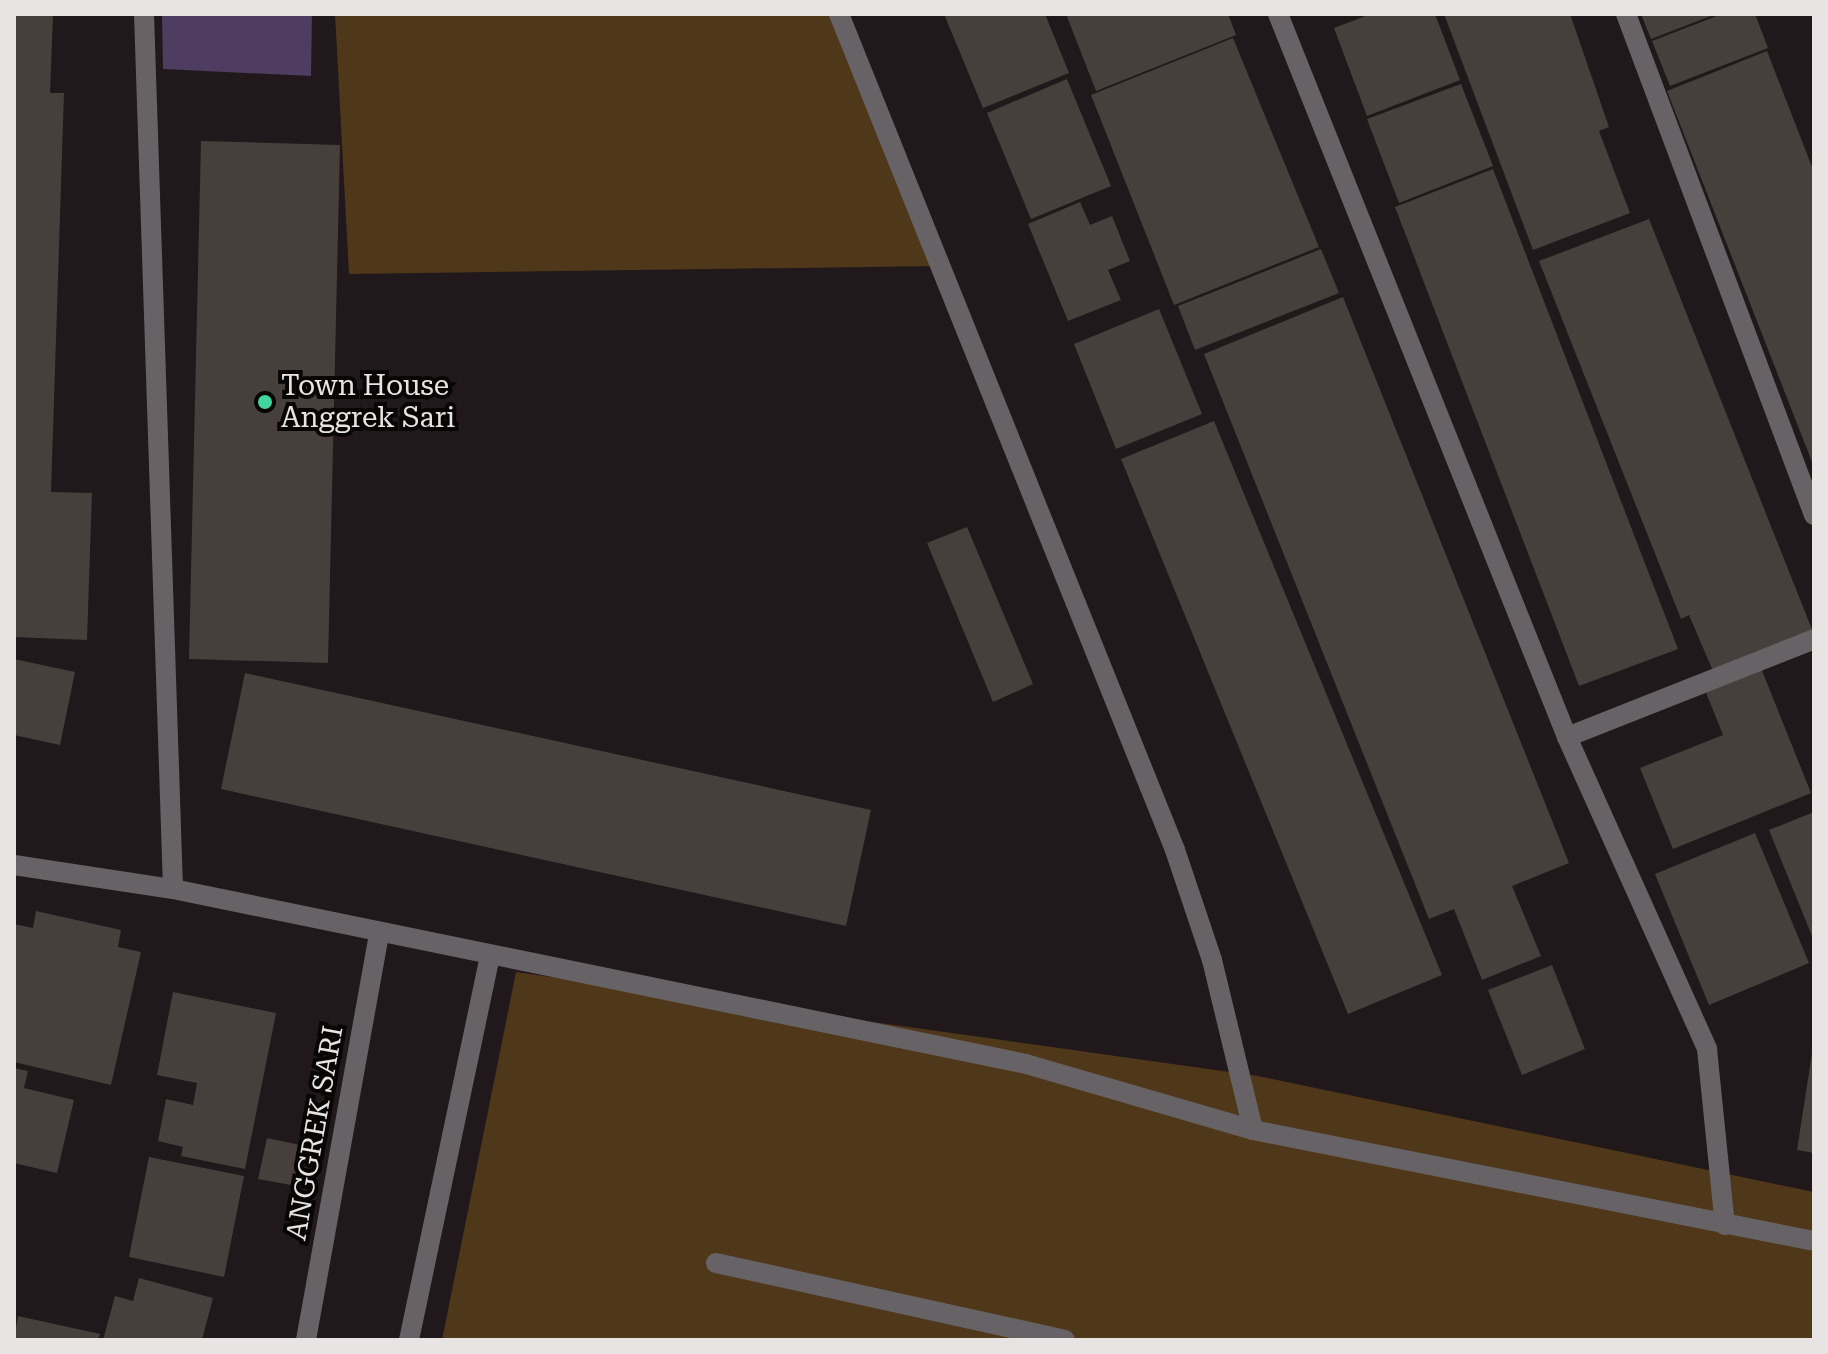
<!DOCTYPE html>
<html>
<head>
<meta charset="utf-8">
<style>
  body { margin:0 }
  #map { position:relative; width:1828px; height:1354px; overflow:hidden; background:#20181a; font-family:"Roboto Serif",serif }
  div>[style] { position:absolute }
  .green>* { inset:0; background:#4f3719 }
  .water>* { inset:0; background:#4e3c61 }
  .building>* { inset:0; background:#473f3c }
  .lane>* { height:20px; margin:-10px; padding:0 10px; transform-origin:10px; border-radius:10px; background:#666265 }
  .street>* { height:20px; margin:-10px; padding:0 10px; transform-origin:10px; border-radius:10px; background:#666265 }
  .dots>* { width:22px; height:22px; translate:-50% -50%; box-sizing:border-box; border:4px solid #080505; border-radius:50% }
  span { translate:-50% -50%; white-space:nowrap; text-align:center; line-height:1.15; -webkit-text-stroke:8px #080505; paint-order:stroke }
  .poi-label { font-size:28px; color:#e9e4e4 }
  .left { translate:0 -50%; text-align:left }
  .street-label { font-size:28px; color:#e9e4e4 }
  .frame { position:absolute; inset:0; border:16px solid #e9e4e4; pointer-events:none }
</style>
</head>
<body>
<div id="map">
  <div class="green">
    <div style="clip-path:polygon(335px 14px,836px 14px,939px 266px,349px 274px)"></div>
    <div style="clip-path:polygon(516px 972px,1258px 1076px,1814px 1192px,1814px 1340px,442px 1340px)"></div>
  </div>
  <div class="water">
    <div style="clip-path:polygon(162px 14px,312px 14px,311px 76px,163px 69px)"></div>
  </div>
  <div class="building">
    <div style="clip-path:polygon(14px 14px,53px 14px,50px 93px,64px 93px,51px 492px,92px 493px,87px 640px,14px 637px)"></div>
    <div style="clip-path:polygon(944px 14px,1045px 14px,1069px 73px,983px 108px)"></div>
    <div style="clip-path:polygon(1066px 14px,1228px 14px,1236px 35px,1096px 91px)"></div>
    <div style="clip-path:polygon(1371px 14px,1435px 14px,1460px 80px,1367px 116px,1334px 28px)"></div>
    <div style="clip-path:polygon(1444px 14px,1570px 14px,1609px 127px,1599px 131px,1630px 213px,1533px 250px)"></div>
    <div style="clip-path:polygon(1641px 14px,1716px 14px,1651px 39px)"></div>
    <div style="clip-path:polygon(1722px 14px,1755px 14px,1768px 48px,1670px 86px,1652px 41px)"></div>
    <div style="clip-path:polygon(1233px 38px,1319px 247px,1174px 305px,1091px 95px)"></div>
    <div style="clip-path:polygon(1767px 51px,1814px 172px,1814px 467px,1667px 91px)"></div>
    <div style="clip-path:polygon(1067px 79px,1111px 186px,1031px 219px,987px 113px)"></div>
    <div style="clip-path:polygon(1461px 84px,1493px 166px,1399px 203px,1367px 119px)"></div>
    <div style="clip-path:polygon(201px 141px,340px 145px,328px 663px,189px 659px)"></div>
    <div style="clip-path:polygon(1493px 169px,1678px 649px,1579px 686px,1395px 207px)"></div>
    <div style="clip-path:polygon(1080px 202px,1090px 225px,1112px 216px,1130px 261px,1108px 270px,1121px 300px,1068px 321px,1028px 224px)"></div>
    <div style="clip-path:polygon(1649px 219px,1813px 632px,1713px 671px,1689px 615px,1681px 619px,1539px 261px)"></div>
    <div style="clip-path:polygon(1321px 249px,1339px 293px,1195px 350px,1178px 306px)"></div>
    <div style="clip-path:polygon(1343px 297px,1569px 863px,1512px 886px,1541px 956px,1482px 980px,1454px 909px,1429px 919px,1204px 354px)"></div>
    <div style="clip-path:polygon(1159px 309px,1202px 414px,1116px 449px,1074px 344px)"></div>
    <div style="clip-path:polygon(1214px 421px,1442px 975px,1348px 1014px,1121px 459px)"></div>
    <div style="clip-path:polygon(967px 527px,1033px 684px,993px 702px,927px 543px)"></div>
    <div style="clip-path:polygon(14px 659px,75px 672px,60px 745px,14px 735px)"></div>
    <div style="clip-path:polygon(1761px 668px,1811px 793px,1673px 849px,1640px 768px,1723px 735px,1705px 690px)"></div>
    <div style="clip-path:polygon(245px 673px,871px 810px,846px 926px,221px 789px)"></div>
    <div style="clip-path:polygon(1814px 812px,1814px 941px,1769px 830px)"></div>
    <div style="clip-path:polygon(1755px 833px,1809px 963px,1709px 1005px,1655px 874px)"></div>
    <div style="clip-path:polygon(36px 911px,121px 930px,118px 947px,141px 952px,111px 1085px,14px 1062px,14px 924px,33px 928px)"></div>
    <div style="clip-path:polygon(1552px 965px,1585px 1049px,1522px 1075px,1488px 990px)"></div>
    <div style="clip-path:polygon(173px 992px,276px 1013px,245px 1169px,181px 1156px,183px 1147px,158px 1141px,166px 1099px,193px 1105px,197px 1083px,157px 1075px)"></div>
    <div style="clip-path:polygon(1812px 1053px,1814px 1053px,1814px 1153px,1797px 1150px)"></div>
    <div style="clip-path:polygon(14px 1068px,28px 1071px,24px 1088px,74px 1100px,57px 1173px,14px 1163px)"></div>
    <div style="clip-path:polygon(267px 1138px,310px 1147px,302px 1187px,258px 1179px)"></div>
    <div style="clip-path:polygon(149px 1157px,244px 1176px,224px 1277px,129px 1257px)"></div>
    <div style="clip-path:polygon(139px 1278px,213px 1298px,202px 1340px,103px 1340px,115px 1296px,133px 1301px)"></div>
    <div style="clip-path:polygon(18px 1316px,100px 1334px,98px 1340px,14px 1340px)"></div>
  </div>
  <div class="lane">
    <div style="left:716px;top:1263px;width:357px;rotate:12.4deg"></div>
  </div>
  <div class="street">
    <div style="left:144px;top:14px;width:875px;rotate:88.1deg"></div>
    <div style="left:839px;top:14px;width:901px;rotate:68.1deg"></div>
    <div style="left:1175px;top:850px;width:116px;rotate:71.4deg"></div>
    <div style="left:1212px;top:960px;width:175px;rotate:76.4deg"></div>
    <div style="left:1278px;top:14px;width:779px;rotate:68.21deg"></div>
    <div style="left:1567px;top:737px;width:342px;rotate:65.8deg"></div>
    <div style="left:1707px;top:1049px;width:177px;rotate:84.2deg"></div>
    <div style="left:1626px;top:14px;width:535px;rotate:69.43deg"></div>
    <div style="left:1567px;top:737px;width:266px;rotate:-21.6deg"></div>
    <div style="left:14px;top:865px;width:161px;rotate:8.6deg"></div>
    <div style="left:173px;top:889px;width:871px;rotate:11.59deg"></div>
    <div style="left:1026px;top:1064px;width:236px;rotate:16.2deg"></div>
    <div style="left:1253px;top:1130px;width:572px;rotate:11.19deg"></div>
    <div style="left:306px;top:1340px;width:412px;rotate:-79.8deg"></div>
    <div style="left:409px;top:1340px;width:393px;rotate:-78.1deg"></div>
  </div>
  <div class="dots">
    <div style="left:265px;top:402px;background:#41d4a1"></div>
  </div>
  <div class="poi-label">
    <span class="left" style="left:281px;top:402px">Town House<br>Anggrek Sari</span>
  </div>
  <div class="street-label">
    <span style="left:315px;top:1133px;rotate:-80deg">ANGGREK SARI</span>
  </div>
  <div class="frame"></div>
</div>
</body>
</html>
